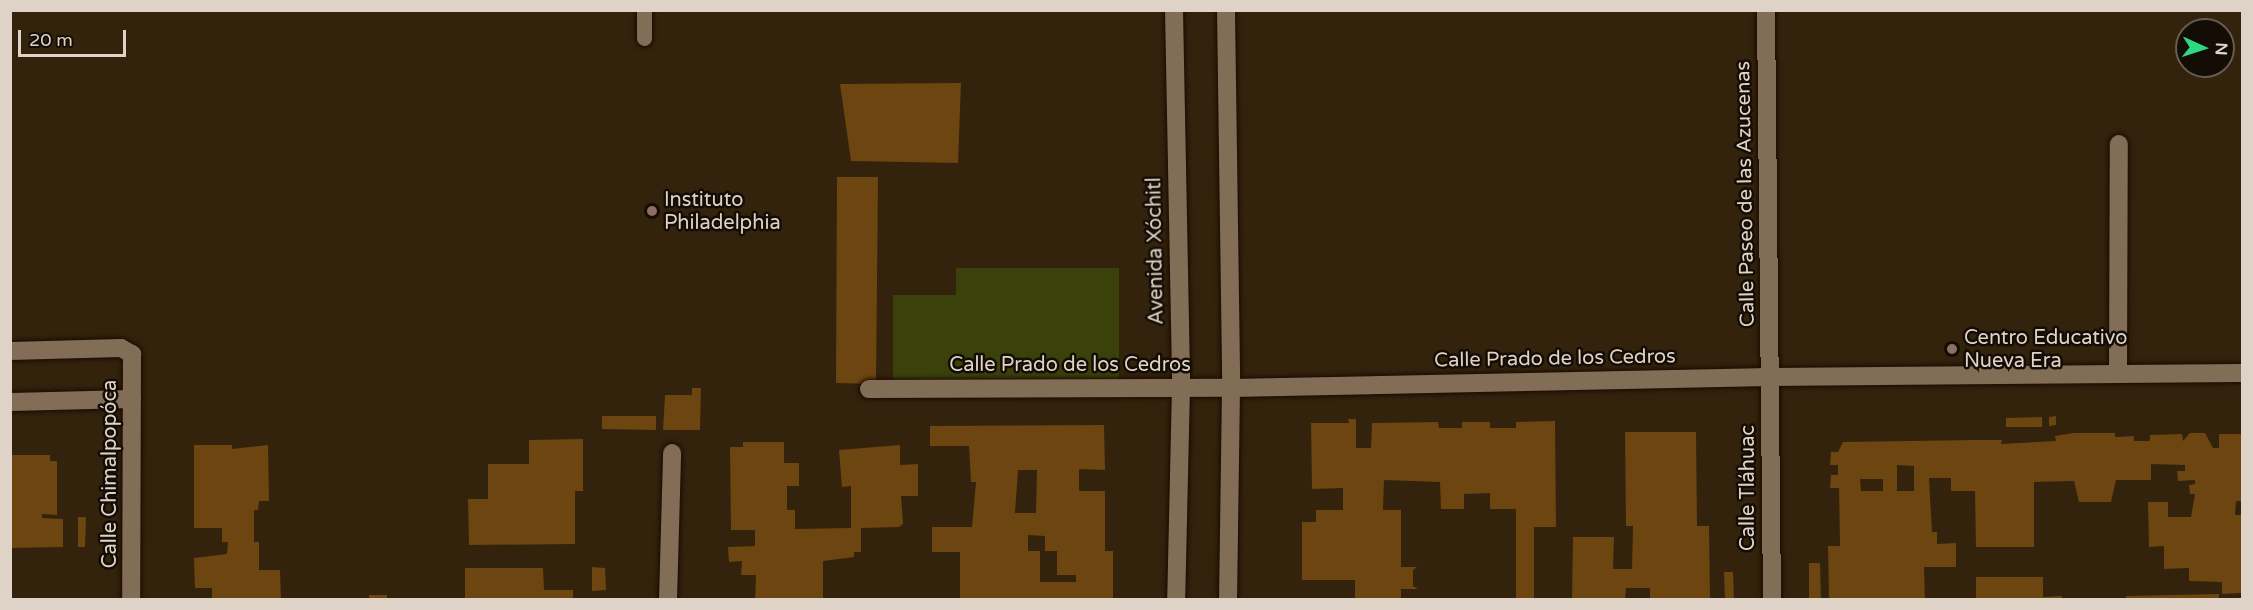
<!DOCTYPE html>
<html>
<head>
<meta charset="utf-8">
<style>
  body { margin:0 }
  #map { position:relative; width:2253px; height:610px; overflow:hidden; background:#33220c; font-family:"Varela Round",sans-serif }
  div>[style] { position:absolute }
  .green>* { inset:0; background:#3b410b }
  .building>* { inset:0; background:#6d4510 }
  .roads { filter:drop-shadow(0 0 2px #1a0b00) drop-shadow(0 0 2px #1a0b00) }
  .lane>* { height:15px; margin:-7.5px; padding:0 7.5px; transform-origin:7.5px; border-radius:7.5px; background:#826e56 }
  .street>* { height:18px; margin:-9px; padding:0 9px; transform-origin:9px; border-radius:9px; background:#826e56 }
  .dots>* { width:16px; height:16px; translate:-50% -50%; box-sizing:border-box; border:3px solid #140d05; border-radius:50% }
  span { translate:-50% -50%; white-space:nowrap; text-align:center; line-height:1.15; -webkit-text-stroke:5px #140d05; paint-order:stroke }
  .street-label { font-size:20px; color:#ded3c6 }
  .poi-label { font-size:20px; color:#ded3c6 }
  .left { translate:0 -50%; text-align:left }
  .frame { position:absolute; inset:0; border:12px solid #ded3c6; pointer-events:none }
  .north { position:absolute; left:2175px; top:18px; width:60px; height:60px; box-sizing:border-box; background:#140d05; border:2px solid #655c52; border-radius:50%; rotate:93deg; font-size:16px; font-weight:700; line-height:24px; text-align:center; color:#ded3c6 }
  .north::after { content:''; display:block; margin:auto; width:21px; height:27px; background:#2ed883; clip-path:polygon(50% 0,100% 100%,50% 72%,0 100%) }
  .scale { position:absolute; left:18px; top:30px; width:108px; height:27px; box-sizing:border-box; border:3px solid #ded3c6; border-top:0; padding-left:8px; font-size:18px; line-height:21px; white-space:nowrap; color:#ded3c6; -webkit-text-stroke:4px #140d05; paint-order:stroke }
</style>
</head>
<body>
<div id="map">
  <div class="green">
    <div style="clip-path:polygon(956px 268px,1119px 268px,1119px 381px,893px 381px,893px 295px,956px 295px)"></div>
  </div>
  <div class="building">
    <div style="clip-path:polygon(961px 83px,958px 163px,851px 161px,840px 84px)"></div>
    <div style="clip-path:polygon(837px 177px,878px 177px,876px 384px,836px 383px)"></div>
    <div style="clip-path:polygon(692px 388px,701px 388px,700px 430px,663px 430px,665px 395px,692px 395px)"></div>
    <div style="clip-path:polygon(602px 416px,656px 416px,656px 430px,602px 429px)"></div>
    <div style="clip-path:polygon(2056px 416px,2056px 425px,2049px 426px,2049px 417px)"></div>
    <div style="clip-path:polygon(2042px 417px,2042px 427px,2006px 427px,2006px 418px)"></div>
    <div style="clip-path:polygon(1348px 419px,1356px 419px,1356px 448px,1371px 448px,1372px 423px,1438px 422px,1439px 428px,1462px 428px,1462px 422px,1490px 422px,1490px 428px,1516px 428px,1516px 422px,1555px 421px,1556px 527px,1534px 527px,1534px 600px,1516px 600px,1516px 509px,1490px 509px,1490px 493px,1464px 494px,1464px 509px,1441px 509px,1440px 482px,1384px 480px,1383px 510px,1401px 510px,1401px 567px,1417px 567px,1413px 570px,1413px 586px,1418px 589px,1401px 589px,1401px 600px,1355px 600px,1355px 580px,1302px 580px,1302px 522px,1316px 522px,1316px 510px,1343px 510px,1343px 488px,1312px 489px,1311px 423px,1349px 423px)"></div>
    <div style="clip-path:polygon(evenodd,1104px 425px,1105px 470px,1079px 469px,1079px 491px,1105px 491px,1105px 551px,1113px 551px,1113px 600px,960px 600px,960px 552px,932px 552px,932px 527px,972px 527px,976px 482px,971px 482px,969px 446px,930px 446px,930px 426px,1104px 425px,1018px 470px,1037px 470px,1036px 513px,1015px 513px,1018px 470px,1104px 425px,1028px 535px,1045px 536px,1045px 551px,1057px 551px,1057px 575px,1076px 575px,1076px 582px,1040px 582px,1040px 551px,1028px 551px,1028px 535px)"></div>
    <div style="clip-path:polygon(1625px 432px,1696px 432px,1697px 526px,1709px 526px,1710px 600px,1650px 600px,1650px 588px,1626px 588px,1625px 600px,1572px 600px,1573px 537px,1614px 537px,1613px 569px,1632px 569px,1633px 526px,1626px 526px)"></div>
    <div style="clip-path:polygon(evenodd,2074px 433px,2115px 433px,2115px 437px,2134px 436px,2134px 441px,2150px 441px,2150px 435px,2182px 434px,2183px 441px,2190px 433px,2205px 433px,2213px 448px,2219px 448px,2219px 434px,2242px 434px,2242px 501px,2236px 501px,2235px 515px,2242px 515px,2241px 593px,2222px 594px,2222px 582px,2189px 581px,2189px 568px,2164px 569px,2164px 546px,2149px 547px,2148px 502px,2168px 502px,2168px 517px,2191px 517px,2195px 494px,2190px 494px,2189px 485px,2195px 484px,2195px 480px,2178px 481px,2177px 471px,2185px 471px,2185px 465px,2151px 464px,2151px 480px,2116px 480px,2111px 502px,2079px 502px,2074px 481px,2034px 482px,2034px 547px,1976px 547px,1975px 491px,1951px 491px,1951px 478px,1929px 478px,1932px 532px,1937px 532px,1937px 544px,1956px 543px,1956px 567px,1924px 567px,1925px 600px,1829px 600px,1828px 546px,1840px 546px,1839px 488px,1830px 488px,1831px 475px,1838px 475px,1838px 465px,1830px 465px,1831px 452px,1838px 452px,1843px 442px,1975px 440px,2002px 440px,2001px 444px,2056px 441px,2055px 436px,2074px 433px,1897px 465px,1914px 466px,1914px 491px,1897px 491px,1897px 465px,2074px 433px,1860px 479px,1883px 479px,1883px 491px,1861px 491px,1860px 479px)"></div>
    <div style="clip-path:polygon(583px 439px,583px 491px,575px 491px,575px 544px,469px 545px,468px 499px,488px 499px,488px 464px,529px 464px,529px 440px)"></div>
    <div style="clip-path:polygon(743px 442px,784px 442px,784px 463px,799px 463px,799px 486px,787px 486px,787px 510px,795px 510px,795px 529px,851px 528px,851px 486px,842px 487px,839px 450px,900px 445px,900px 465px,918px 464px,918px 496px,901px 496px,903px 524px,899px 527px,861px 528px,861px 552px,854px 552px,854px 557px,823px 561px,823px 600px,755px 600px,756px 575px,741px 575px,742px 561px,729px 562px,728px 547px,755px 546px,755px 530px,731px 530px,730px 447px,743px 447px)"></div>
    <div style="clip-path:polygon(194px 445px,232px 445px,232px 449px,268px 445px,269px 501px,259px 501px,258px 510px,254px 510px,254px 542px,259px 542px,259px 570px,280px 570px,281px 600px,212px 600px,212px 588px,195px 588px,194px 558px,227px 554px,228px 542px,222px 542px,222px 528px,194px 528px)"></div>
    <div style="clip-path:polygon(10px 455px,50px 455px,50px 461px,57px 461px,57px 515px,42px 514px,42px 518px,63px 519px,63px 547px,10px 548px)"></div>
    <div style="clip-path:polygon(78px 517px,86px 517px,85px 547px,78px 547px)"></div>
    <div style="clip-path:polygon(1809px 563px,1820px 563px,1821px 600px,1809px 600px)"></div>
    <div style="clip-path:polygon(592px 567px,605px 568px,606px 590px,592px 591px)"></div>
    <div style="clip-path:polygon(465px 568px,543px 568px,544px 590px,573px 590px,573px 600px,465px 600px)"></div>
    <div style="clip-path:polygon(1724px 572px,1733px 572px,1734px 600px,1725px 600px)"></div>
    <div style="clip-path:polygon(1976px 577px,2043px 577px,2043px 597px,2062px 596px,2062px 600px,1976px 598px)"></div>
    <div style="clip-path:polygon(2219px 594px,2219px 600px,2126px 600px,2126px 596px)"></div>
    <div style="clip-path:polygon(369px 595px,387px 595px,387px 600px,369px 600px)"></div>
  </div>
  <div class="roads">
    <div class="lane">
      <div style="left:644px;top:10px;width:28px;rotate:90deg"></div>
    </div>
    <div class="street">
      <div style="left:1174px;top:10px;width:377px;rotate:88.9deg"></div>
      <div style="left:1181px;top:387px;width:213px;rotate:91.3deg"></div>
      <div style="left:1226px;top:10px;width:378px;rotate:89.2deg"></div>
      <div style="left:1231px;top:388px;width:212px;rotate:90.8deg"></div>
      <div style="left:1766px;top:10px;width:590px;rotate:89.42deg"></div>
      <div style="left:10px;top:351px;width:111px;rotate:-1.5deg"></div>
      <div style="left:121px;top:348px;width:13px;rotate:29deg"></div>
      <div style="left:132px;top:354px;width:246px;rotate:90.2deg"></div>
      <div style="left:2118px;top:374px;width:230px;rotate:-89.8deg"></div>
      <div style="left:869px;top:389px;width:362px;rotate:-0.2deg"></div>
      <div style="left:1231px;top:388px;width:539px;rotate:-1.17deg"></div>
      <div style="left:1770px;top:377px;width:472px;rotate:-0.5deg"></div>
      <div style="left:10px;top:402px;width:122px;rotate:-1.4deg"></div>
      <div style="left:668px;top:600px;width:147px;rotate:-88.4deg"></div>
    </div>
  </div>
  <div class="dots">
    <div style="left:652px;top:211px;background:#8d6e63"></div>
    <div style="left:1952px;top:349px;background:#8d6e63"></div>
  </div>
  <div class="street-label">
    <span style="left:1746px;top:194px;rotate:-91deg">Calle Paseo de las Azucenas</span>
    <span style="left:1156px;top:251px;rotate:-91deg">Avenida Xóchitl</span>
    <span style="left:1555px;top:359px;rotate:-1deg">Calle Prado de los Cedros</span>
    <span style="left:1070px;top:365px">Calle Prado de los Cedros</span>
    <span style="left:110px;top:474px;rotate:-90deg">Calle Chimalpopóca</span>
    <span style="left:1748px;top:488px;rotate:-90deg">Calle Tláhuac</span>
  </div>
  <div class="poi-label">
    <span class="left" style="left:664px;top:212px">Instituto<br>Philadelphia</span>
    <span class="left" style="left:1964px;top:350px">Centro Educativo<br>Nueva Era</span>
  </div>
  <div class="frame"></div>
  <div class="north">N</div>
  <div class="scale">20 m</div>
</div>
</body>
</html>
